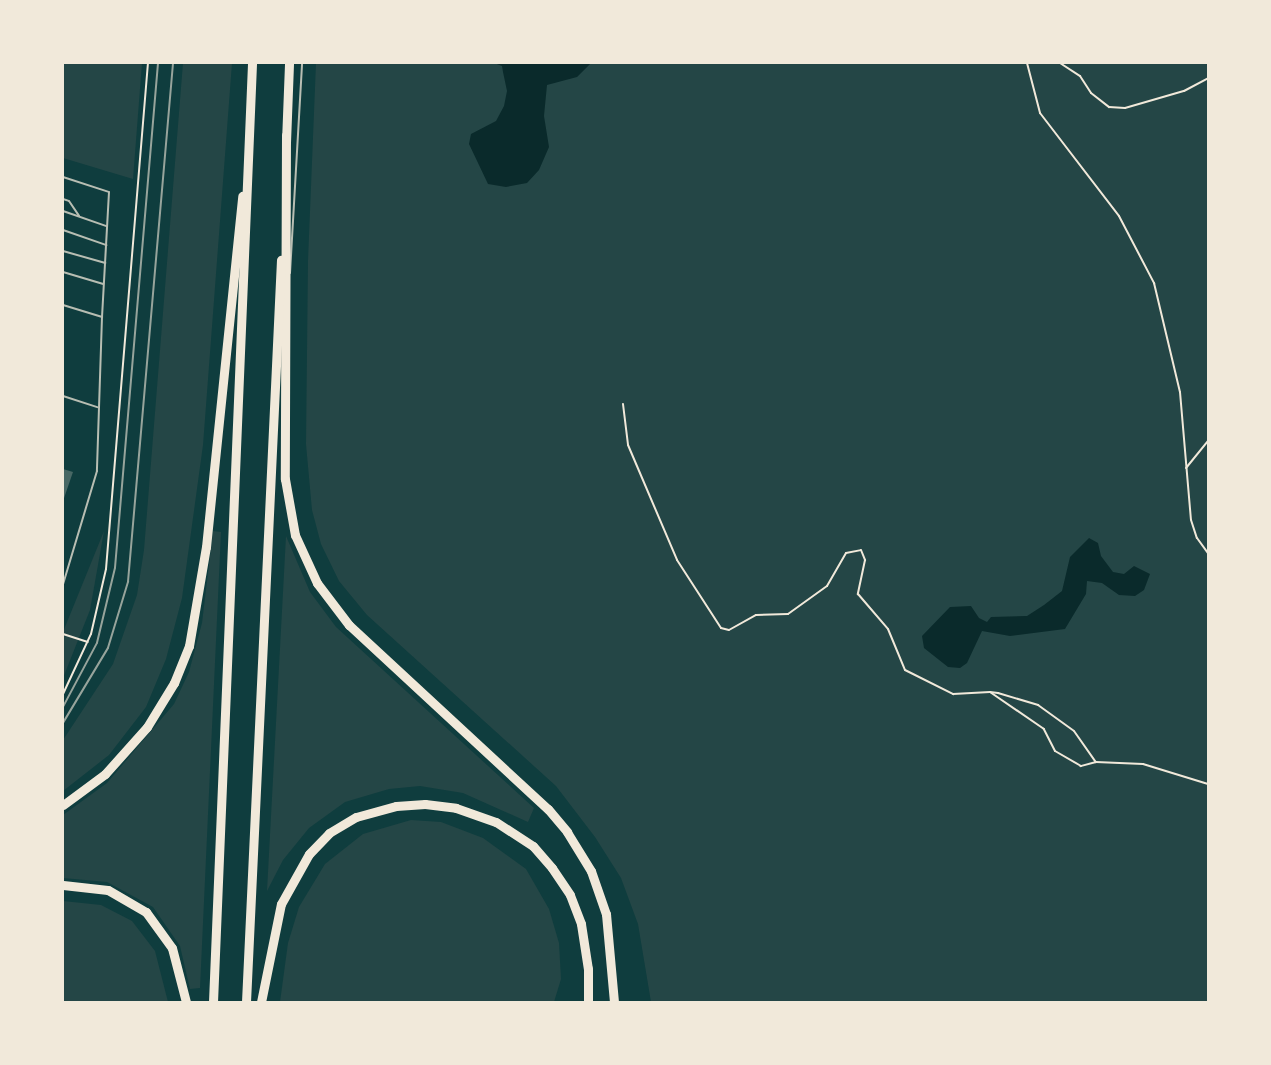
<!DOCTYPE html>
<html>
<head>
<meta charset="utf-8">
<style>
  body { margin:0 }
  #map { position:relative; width:1271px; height:1065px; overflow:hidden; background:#0f3d3e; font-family:Montserrat,sans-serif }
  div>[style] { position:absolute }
  .green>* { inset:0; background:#244646 }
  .water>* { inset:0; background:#0a2a2b }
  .building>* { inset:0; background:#486865 }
  .path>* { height:2px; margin:-1px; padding:0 1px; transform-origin:1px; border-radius:1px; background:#f1e9da }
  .service>* { height:2px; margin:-1px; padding:0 1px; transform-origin:1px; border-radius:1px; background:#b8beb3 }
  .motorway>* { height:9px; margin:-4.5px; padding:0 4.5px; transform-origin:4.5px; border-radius:4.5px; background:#f1e9da }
  .tram>* { height:1.5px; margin:-0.75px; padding:0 0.75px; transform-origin:0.75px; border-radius:0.75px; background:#97a49c }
  span { translate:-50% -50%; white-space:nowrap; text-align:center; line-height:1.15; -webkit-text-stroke:5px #f1e9da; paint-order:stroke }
  .frame { position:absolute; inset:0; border:64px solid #f1e9da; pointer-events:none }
</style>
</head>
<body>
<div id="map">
  <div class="green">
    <div style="clip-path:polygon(63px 63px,142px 63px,133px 179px,63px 158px)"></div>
    <div style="clip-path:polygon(183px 63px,232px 63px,203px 445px,182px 598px,166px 659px,146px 707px,109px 755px,63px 791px,63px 740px,113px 664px,137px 595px,144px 550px)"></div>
    <div style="clip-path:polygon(316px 63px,1208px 63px,1208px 1002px,651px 1002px,638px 924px,621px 878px,595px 837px,556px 786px,367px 615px,339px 581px,321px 544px,312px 510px,306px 444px,308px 261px)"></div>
    <div style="clip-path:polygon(104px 531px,90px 610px,63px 678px,63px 632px)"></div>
    <div style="clip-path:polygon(213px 531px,221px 532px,200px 988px,190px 989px,180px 946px,153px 907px,107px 882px,63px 878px,63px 815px,107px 783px,174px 704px,189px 672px,202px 623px)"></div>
    <div style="clip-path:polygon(286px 536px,310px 592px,336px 627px,534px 808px,528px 822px,463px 793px,420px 786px,389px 789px,345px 802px,309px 828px,283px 860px,267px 891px)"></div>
    <div style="clip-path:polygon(411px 820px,441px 822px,483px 838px,526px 869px,549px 909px,559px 943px,561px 979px,554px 1002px,280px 1002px,288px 943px,299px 907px,325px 864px,363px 834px)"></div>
    <div style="clip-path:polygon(63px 901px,101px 905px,132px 921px,155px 951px,168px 1002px,63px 1002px)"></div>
  </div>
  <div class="water">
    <div style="clip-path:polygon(494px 63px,591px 63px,577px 77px,547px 85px,544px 116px,549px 147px,539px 170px,527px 183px,506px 187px,488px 184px,469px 144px,471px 134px,496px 121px,504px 106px,507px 91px,503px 72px,502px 66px)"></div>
    <div style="clip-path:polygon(1089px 538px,1098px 543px,1101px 556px,1113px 572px,1124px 574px,1134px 566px,1150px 574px,1144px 590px,1135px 596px,1119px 595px,1102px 583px,1087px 581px,1086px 594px,1065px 629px,1010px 636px,982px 631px,967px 663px,960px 668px,948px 667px,924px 648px,922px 636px,950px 607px,971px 606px,979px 618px,987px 622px,991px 617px,1027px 616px,1044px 605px,1062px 591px,1070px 557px)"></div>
  </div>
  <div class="building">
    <div style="clip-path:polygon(63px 469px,73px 472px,63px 501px)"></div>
  </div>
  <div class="path">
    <div style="left:1027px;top:63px;width:52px;rotate:75.4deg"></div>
    <div style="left:1040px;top:113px;width:130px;rotate:52.5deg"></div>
    <div style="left:1119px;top:216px;width:76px;rotate:62.4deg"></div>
    <div style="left:1154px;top:283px;width:112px;rotate:76.6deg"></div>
    <div style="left:1180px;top:392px;width:128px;rotate:85.1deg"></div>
    <div style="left:1191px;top:520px;width:19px;rotate:72deg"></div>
    <div style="left:1197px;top:538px;width:19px;rotate:54deg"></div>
    <div style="left:1060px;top:63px;width:24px;rotate:33deg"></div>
    <div style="left:1080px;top:76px;width:20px;rotate:57deg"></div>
    <div style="left:1091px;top:93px;width:23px;rotate:38deg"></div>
    <div style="left:1109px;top:107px;width:16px;rotate:4deg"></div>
    <div style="left:1125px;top:108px;width:61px;rotate:-16.1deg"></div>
    <div style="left:1184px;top:91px;width:27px;rotate:-28deg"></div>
    <div style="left:623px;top:404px;width:41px;rotate:83deg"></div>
    <div style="left:628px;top:445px;width:125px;rotate:66.9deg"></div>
    <div style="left:677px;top:560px;width:81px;rotate:57.1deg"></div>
    <div style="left:721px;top:628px;width:8px;rotate:14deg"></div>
    <div style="left:729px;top:630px;width:31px;rotate:-29deg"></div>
    <div style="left:756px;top:615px;width:32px;rotate:-2deg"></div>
    <div style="left:788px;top:614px;width:48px;rotate:-35.7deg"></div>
    <div style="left:827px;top:586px;width:38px;rotate:-60deg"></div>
    <div style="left:846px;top:553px;width:15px;rotate:-11deg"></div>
    <div style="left:861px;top:550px;width:11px;rotate:68deg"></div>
    <div style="left:865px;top:560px;width:35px;rotate:102deg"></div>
    <div style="left:858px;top:594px;width:46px;rotate:49.4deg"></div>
    <div style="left:888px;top:629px;width:44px;rotate:67.5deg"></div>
    <div style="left:905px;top:670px;width:54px;rotate:26.6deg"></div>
    <div style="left:953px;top:694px;width:37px;rotate:-3deg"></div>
    <div style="left:990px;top:692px;width:8px;rotate:7deg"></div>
    <div style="left:998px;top:693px;width:42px;rotate:16.7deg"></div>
    <div style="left:1038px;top:705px;width:44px;rotate:35.8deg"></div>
    <div style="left:1074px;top:731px;width:38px;rotate:55deg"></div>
    <div style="left:1096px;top:762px;width:16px;rotate:165deg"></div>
    <div style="left:1081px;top:766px;width:30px;rotate:-150deg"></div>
    <div style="left:1055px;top:751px;width:25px;rotate:-117deg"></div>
    <div style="left:1044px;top:729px;width:65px;rotate:-145.6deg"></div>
    <div style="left:1186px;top:468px;width:35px;rotate:-51deg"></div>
    <div style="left:63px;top:634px;width:26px;rotate:18deg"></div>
    <div style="left:63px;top:694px;width:66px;rotate:-65deg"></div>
    <div style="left:91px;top:634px;width:67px;rotate:-77deg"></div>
    <div style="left:106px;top:569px;width:508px;rotate:-85.26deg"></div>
    <div style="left:1096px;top:762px;width:47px;rotate:2.4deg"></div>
    <div style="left:1143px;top:764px;width:68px;rotate:17.1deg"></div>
  </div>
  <div class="service">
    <div style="left:63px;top:177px;width:48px;rotate:18.1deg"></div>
    <div style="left:109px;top:192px;width:125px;rotate:93.2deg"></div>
    <div style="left:63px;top:199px;width:6px;rotate:18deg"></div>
    <div style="left:69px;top:201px;width:18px;rotate:56deg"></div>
    <div style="left:63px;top:211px;width:46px;rotate:19.2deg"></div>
    <div style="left:63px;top:230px;width:46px;rotate:19.2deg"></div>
    <div style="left:63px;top:251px;width:44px;rotate:15.9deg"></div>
    <div style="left:63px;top:272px;width:42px;rotate:16.7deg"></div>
    <div style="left:290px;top:273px;width:210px;rotate:-86.7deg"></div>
    <div style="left:63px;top:305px;width:41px;rotate:17.1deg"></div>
    <div style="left:102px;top:317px;width:154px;rotate:91.9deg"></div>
    <div style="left:97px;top:471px;width:118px;rotate:106.7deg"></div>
    <div style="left:63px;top:396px;width:36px;rotate:18deg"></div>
  </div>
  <div class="motorway">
    <div style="left:286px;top:135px;width:344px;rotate:90.2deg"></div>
    <div style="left:285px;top:479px;width:57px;rotate:79.9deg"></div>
    <div style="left:295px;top:535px;width:53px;rotate:65.4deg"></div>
    <div style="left:317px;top:583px;width:53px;rotate:52.7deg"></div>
    <div style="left:349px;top:625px;width:271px;rotate:42.8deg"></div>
    <div style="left:548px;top:809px;width:30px;rotate:50deg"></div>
    <div style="left:567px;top:832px;width:46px;rotate:58.4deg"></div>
    <div style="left:591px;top:871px;width:46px;rotate:70.8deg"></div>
    <div style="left:606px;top:914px;width:88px;rotate:84.8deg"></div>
    <div style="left:286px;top:142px;width:79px;rotate:-87.8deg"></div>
    <div style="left:63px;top:805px;width:52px;rotate:-36.4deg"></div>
    <div style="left:105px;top:774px;width:63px;rotate:-48.2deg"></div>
    <div style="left:147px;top:727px;width:52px;rotate:-58.5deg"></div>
    <div style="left:174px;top:683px;width:40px;rotate:-68deg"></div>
    <div style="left:189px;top:646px;width:100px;rotate:-80.3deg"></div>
    <div style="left:206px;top:547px;width:353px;rotate:-84.1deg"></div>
    <div style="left:63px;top:885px;width:45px;rotate:6.3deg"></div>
    <div style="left:108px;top:890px;width:44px;rotate:30.1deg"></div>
    <div style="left:146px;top:912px;width:44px;rotate:54.2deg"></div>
    <div style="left:172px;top:948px;width:56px;rotate:75.5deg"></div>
    <div style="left:213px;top:1002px;width:940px;rotate:-87.62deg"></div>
    <div style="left:246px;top:1002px;width:743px;rotate:-87.3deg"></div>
    <div style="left:261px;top:1002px;width:100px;rotate:-78.5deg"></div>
    <div style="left:281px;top:904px;width:57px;rotate:-60.8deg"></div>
    <div style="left:309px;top:854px;width:29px;rotate:-46deg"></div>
    <div style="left:329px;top:833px;width:31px;rotate:-31deg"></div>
    <div style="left:356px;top:817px;width:41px;rotate:-15.4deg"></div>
    <div style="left:396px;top:806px;width:29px;rotate:-4deg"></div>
    <div style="left:425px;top:804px;width:31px;rotate:7deg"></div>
    <div style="left:456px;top:808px;width:42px;rotate:19.3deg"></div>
    <div style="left:496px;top:822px;width:44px;rotate:33deg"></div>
    <div style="left:533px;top:846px;width:29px;rotate:49deg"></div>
    <div style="left:552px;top:868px;width:32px;rotate:56deg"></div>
    <div style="left:570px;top:895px;width:31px;rotate:69deg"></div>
    <div style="left:581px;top:924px;width:46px;rotate:81.2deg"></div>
    <div style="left:588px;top:969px;width:33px;rotate:90deg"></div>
  </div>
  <div class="tram">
    <div style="left:63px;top:707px;width:72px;rotate:-62deg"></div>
    <div style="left:97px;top:643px;width:77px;rotate:-76.5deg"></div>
    <div style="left:115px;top:568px;width:507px;rotate:-85.13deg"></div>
    <div style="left:63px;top:723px;width:87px;rotate:-59deg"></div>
    <div style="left:108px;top:648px;width:69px;rotate:-73.1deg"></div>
    <div style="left:128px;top:582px;width:521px;rotate:-85.04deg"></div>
  </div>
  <div class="frame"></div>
</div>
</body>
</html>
